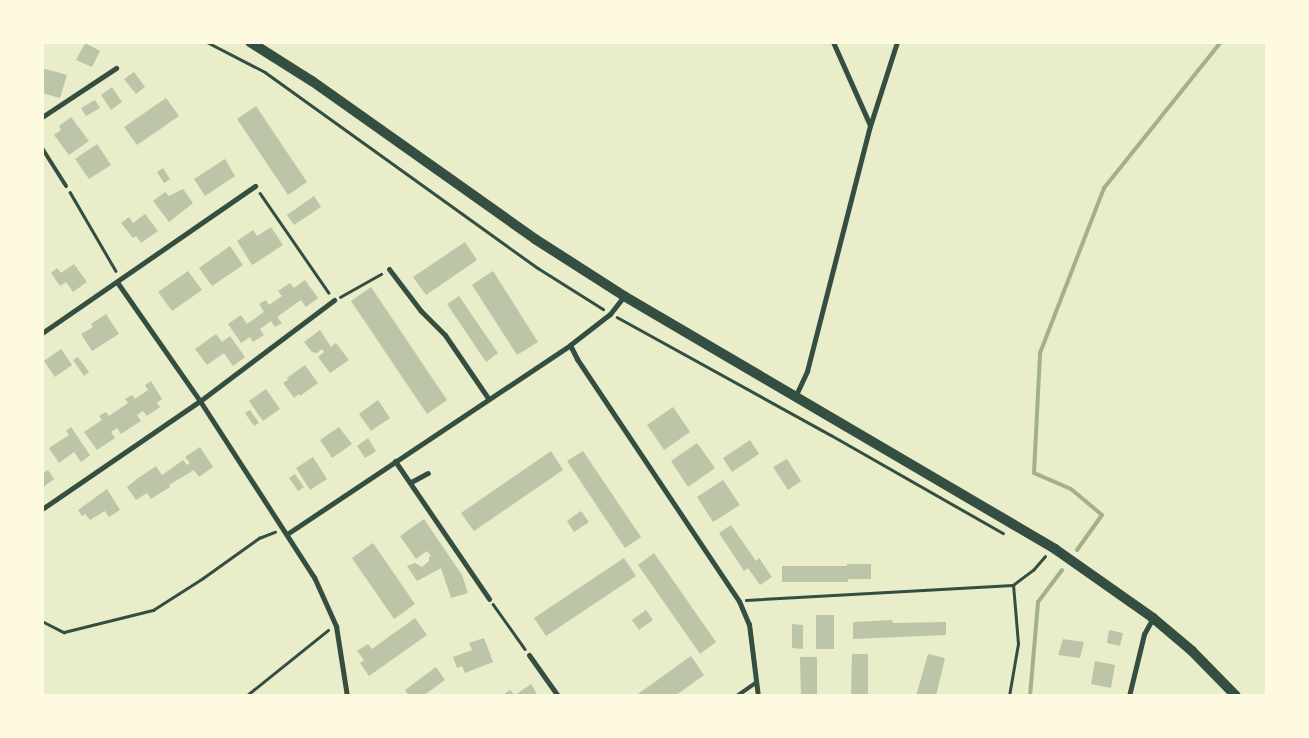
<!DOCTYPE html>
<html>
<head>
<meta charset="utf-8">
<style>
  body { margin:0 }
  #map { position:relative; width:1309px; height:738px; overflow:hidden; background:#e9edc9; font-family:Roboto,sans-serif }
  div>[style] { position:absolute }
  .stream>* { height:4px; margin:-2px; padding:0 2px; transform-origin:2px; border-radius:2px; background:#a3b18a }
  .building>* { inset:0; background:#bcc5a7 }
  .path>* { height:2.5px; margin:-1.25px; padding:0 1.25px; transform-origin:1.25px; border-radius:1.25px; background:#344e41 }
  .service>* { height:4px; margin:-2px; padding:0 2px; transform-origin:2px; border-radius:2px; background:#344e41 }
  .minor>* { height:5px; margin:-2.5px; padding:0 2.5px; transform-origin:2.5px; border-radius:2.5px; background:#344e41 }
  .secondary>* { height:10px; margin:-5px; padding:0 5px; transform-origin:5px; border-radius:5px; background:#344e41 }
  span { translate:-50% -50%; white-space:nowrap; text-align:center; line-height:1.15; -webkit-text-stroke:5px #fefae0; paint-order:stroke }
  .frame { position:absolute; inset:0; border:44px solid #fefae0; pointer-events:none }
</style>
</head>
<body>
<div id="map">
  <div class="stream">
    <div style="left:1077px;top:550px;width:43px;rotate:-54.5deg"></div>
    <div style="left:1102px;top:515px;width:40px;rotate:-140deg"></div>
    <div style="left:1071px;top:489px;width:40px;rotate:-156.6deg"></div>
    <div style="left:1034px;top:473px;width:120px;rotate:-87.1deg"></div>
    <div style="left:1040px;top:353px;width:177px;rotate:-68.8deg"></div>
    <div style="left:1104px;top:188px;width:187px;rotate:-51.3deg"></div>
    <div style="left:1030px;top:696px;width:94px;rotate:-85.1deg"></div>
    <div style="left:1038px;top:602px;width:40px;rotate:-53deg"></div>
  </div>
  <div class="building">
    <div style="clip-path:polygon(85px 43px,100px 51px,92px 67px,76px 60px)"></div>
    <div style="clip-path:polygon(42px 68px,67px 75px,60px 98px,42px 93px)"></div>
    <div style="clip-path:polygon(134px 72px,145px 87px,136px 94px,124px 79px)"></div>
    <div style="clip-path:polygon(112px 87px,122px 102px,111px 110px,101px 95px)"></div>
    <div style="clip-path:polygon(166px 98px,179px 116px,137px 145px,124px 127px)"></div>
    <div style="clip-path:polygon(95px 100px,100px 108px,86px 116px,81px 108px)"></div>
    <div style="clip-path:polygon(256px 106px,307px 182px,288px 195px,237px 119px)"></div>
    <div style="clip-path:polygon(71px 117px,89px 141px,69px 155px,54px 135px,61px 130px,59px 126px)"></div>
    <div style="clip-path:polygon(97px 144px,111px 165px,89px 179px,75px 159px)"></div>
    <div style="clip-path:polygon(225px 159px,235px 176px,205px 196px,194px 179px)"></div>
    <div style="clip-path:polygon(163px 168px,170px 179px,164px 183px,157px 172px)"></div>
    <div style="clip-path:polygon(183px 189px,193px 203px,169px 222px,153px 201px,165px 192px,169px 196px)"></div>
    <div style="clip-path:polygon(314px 196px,321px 207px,294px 225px,287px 215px)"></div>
    <div style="clip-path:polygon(145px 214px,158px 231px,141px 243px,136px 236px,133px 238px,121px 223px,129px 217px,133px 223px)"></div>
    <div style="clip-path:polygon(271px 227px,283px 245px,252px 265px,237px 241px,253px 230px,257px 236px)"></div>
    <div style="clip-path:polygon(465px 242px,477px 260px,426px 295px,413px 277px)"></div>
    <div style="clip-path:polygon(230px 246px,243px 265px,212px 286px,199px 268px)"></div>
    <div style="clip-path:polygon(74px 264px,87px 282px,73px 292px,66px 282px,60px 286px,51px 273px,57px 268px,61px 273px)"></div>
    <div style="clip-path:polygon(188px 271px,202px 290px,172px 311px,158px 292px)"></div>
    <div style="clip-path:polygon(493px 271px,538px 342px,517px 355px,472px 285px)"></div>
    <div style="clip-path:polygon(305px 280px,318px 298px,306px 307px,301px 300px,277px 317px,282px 323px,275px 327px,271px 321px,260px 329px,264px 335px,253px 342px,250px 337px,241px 343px,228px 324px,241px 315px,247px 324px,264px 312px,259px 304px,266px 300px,269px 305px,282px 296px,278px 291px,290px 283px,294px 288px)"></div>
    <div style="clip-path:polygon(371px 287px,447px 400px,427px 414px,351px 301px)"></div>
    <div style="clip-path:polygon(459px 296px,498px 353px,486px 362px,447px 304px)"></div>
    <div style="clip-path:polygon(106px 314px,119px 334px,92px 351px,81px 334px,93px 327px,91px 324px)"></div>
    <div style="clip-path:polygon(320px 330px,331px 347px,336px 343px,349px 360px,330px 373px,318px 357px,324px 352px,322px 349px,317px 353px,312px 352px,304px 342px)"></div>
    <div style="clip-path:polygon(216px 334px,222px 342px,230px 336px,245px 357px,233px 366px,224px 353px,207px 365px,195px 349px)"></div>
    <div style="clip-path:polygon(61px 349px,72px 365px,55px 377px,44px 361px)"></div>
    <div style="clip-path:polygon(78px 357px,89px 372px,84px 376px,73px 360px)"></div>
    <div style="clip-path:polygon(305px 365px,318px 383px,300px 396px,299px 394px,294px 398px,283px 383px,288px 380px,287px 378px)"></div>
    <div style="clip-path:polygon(151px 381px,162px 399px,157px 403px,160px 407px,147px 416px,143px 411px,137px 415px,141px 421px,121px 434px,117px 428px,111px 432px,115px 438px,97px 450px,84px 432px,102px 420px,99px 416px,106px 412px,109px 416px,128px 403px,125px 399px,132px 395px,135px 399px,148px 390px,145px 385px)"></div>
    <div style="clip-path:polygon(266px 389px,280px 409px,263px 421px,249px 401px)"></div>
    <div style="clip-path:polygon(378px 400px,390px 418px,371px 431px,359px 414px)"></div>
    <div style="clip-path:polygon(673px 407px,690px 432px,664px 450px,647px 425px)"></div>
    <div style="clip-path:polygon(250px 410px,259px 423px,254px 426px,245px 413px)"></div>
    <div style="clip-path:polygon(71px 427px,90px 455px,81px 462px,74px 452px,59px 463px,49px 448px,69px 435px,66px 431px)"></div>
    <div style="clip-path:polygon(339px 427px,352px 444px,332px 458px,320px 440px)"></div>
    <div style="clip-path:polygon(368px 438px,376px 451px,365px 458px,357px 446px)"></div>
    <div style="clip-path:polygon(750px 440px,759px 454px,732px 472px,723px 458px)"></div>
    <div style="clip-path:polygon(697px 443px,715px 468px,688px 487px,671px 461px)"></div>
    <div style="clip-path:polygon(200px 447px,213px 467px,199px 477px,194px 470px,169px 485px,170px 487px,151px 499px,147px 493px,136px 500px,127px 487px,137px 479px,156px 466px,162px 475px,183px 460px,187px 465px,190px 463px,185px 457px)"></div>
    <div style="clip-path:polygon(551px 451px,563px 470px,474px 531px,461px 513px)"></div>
    <div style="clip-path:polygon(583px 451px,641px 537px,625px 548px,567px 461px)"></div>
    <div style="clip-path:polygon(313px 457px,327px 479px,310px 490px,296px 468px)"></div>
    <div style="clip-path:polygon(787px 459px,801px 481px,788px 490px,773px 467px)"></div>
    <div style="clip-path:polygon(48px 470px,54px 479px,42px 488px,42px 474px)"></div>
    <div style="clip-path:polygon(295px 474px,304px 487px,298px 491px,289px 478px)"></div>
    <div style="clip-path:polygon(723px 480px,740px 505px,713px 522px,697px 497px)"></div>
    <div style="clip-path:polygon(107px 489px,120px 510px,109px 517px,105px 511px,90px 520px,85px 514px,82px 516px,78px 510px)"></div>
    <div style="clip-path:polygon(581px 511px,589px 522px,574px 532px,567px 521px)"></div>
    <div style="clip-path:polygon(424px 519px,462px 575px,468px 593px,451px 598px,441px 568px,417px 581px,407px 566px,415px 563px,422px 567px,429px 561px,429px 557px,431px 556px,427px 551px,416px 559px,400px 536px)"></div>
    <div style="clip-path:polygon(731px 525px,756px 561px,759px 558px,772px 577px,760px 585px,748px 568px,744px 571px,719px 533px)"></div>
    <div style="clip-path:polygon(373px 543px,415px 604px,394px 619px,352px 558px)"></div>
    <div style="clip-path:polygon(654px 553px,716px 642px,700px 654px,638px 565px)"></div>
    <div style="clip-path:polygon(624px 558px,636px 576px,546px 636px,534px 618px)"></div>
    <div style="clip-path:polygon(847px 564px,871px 564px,871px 579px,848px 579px,848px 582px,782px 582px,782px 566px,847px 566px)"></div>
    <div style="clip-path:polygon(646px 610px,653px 620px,639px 630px,632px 620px)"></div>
    <div style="clip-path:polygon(816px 615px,834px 615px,834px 649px,816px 649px)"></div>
    <div style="clip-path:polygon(415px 618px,427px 635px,369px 676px,360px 663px,364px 660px,357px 651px,368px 644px,372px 649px)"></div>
    <div style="clip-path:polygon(892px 620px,893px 623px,946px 622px,946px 635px,853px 639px,853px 622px)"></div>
    <div style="clip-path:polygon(792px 624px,803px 625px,803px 649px,792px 648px)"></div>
    <div style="clip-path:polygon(1109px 630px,1123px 633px,1120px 646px,1107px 643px)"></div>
    <div style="clip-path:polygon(484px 638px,493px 662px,465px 673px,462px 666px,457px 668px,453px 657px,472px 650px,469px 643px)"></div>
    <div style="clip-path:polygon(1063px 639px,1084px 642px,1080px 658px,1058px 655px)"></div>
    <div style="clip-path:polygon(852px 654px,868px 654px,868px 696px,851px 696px)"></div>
    <div style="clip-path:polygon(928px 654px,945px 658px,936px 696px,916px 696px)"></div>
    <div style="clip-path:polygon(691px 656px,704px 675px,675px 696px,635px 696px)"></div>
    <div style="clip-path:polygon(800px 657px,817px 657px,817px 696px,801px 696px)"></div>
    <div style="clip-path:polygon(1095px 661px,1115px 665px,1111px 688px,1091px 684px)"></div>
    <div style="clip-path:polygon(436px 667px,445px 680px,423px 696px,409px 696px,405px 690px)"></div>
    <div style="clip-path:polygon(531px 684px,538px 696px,502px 696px,510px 690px,515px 695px)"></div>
  </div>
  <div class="path">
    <div style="left:207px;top:42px;width:65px;rotate:27.3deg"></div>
    <div style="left:265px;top:72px;width:336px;rotate:35.7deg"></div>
    <div style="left:538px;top:268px;width:77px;rotate:32.2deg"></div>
    <div style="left:70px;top:192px;width:91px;rotate:59.8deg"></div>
    <div style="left:260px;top:193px;width:121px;rotate:55.4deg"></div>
    <div style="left:340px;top:297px;width:47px;rotate:-29.3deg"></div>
    <div style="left:617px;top:317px;width:244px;rotate:28.9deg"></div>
    <div style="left:831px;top:435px;width:198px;rotate:29.7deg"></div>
    <div style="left:746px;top:600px;width:267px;rotate:-3.2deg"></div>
    <div style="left:1013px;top:585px;width:25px;rotate:-37deg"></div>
    <div style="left:1033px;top:570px;width:18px;rotate:-49deg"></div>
    <div style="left:493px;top:604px;width:55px;rotate:54.6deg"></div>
    <div style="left:42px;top:621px;width:25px;rotate:27deg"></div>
    <div style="left:64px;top:632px;width:92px;rotate:-13.9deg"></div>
    <div style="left:153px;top:610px;width:59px;rotate:-32.6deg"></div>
    <div style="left:203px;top:578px;width:69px;rotate:-35.5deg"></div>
    <div style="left:259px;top:538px;width:17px;rotate:-21deg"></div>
    <div style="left:246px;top:696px;width:105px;rotate:-38.8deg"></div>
    <div style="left:1009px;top:696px;width:53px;rotate:-80.2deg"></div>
    <div style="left:1018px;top:644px;width:59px;rotate:-94.8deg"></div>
  </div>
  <div class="service">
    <div style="left:42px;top:148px;width:45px;rotate:57.7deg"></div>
    <div style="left:737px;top:696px;width:24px;rotate:-35deg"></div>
  </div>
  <div class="minor">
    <div style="left:833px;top:42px;width:91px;rotate:66deg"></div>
    <div style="left:42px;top:117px;width:89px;rotate:-33.5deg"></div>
    <div style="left:389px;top:269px;width:53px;rotate:52.7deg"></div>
    <div style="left:421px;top:311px;width:34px;rotate:45deg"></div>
    <div style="left:445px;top:335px;width:76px;rotate:55.7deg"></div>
    <div style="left:117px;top:282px;width:145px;rotate:55.1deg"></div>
    <div style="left:200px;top:401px;width:210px;rotate:57.1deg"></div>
    <div style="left:314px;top:577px;width:54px;rotate:65.8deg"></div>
    <div style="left:336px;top:626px;width:71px;rotate:81.1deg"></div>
    <div style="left:42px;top:333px;width:259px;rotate:-34.6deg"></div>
    <div style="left:570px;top:345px;width:16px;rotate:63deg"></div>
    <div style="left:577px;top:359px;width:291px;rotate:56.2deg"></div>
    <div style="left:739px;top:601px;width:25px;rotate:67deg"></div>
    <div style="left:749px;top:624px;width:73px;rotate:82.9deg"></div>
    <div style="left:795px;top:397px;width:29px;rotate:-65deg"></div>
    <div style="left:807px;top:371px;width:253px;rotate:-75.6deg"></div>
    <div style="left:870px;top:126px;width:88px;rotate:-72.2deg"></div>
    <div style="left:395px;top:461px;width:167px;rotate:55.7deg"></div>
    <div style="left:411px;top:482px;width:19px;rotate:-28deg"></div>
    <div style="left:42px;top:509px;width:191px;rotate:-34.4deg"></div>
    <div style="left:200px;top:401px;width:168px;rotate:-37deg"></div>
    <div style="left:287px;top:534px;width:340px;rotate:-33.7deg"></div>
    <div style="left:570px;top:345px;width:51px;rotate:-37.8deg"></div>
    <div style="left:610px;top:314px;width:23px;rotate:-52deg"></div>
    <div style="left:529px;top:655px;width:50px;rotate:54.7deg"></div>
    <div style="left:1129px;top:696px;width:64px;rotate:-76.4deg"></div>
    <div style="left:1144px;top:634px;width:18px;rotate:-61deg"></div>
  </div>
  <div class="secondary">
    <div style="left:250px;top:42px;width:73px;rotate:32.2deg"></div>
    <div style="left:312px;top:81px;width:273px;rotate:35.3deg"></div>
    <div style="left:535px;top:239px;width:106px;rotate:32.6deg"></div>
    <div style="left:624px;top:296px;width:500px;rotate:30.4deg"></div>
    <div style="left:1055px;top:549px;width:120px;rotate:35.1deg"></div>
    <div style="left:1153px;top:618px;width:51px;rotate:40.2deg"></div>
    <div style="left:1192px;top:651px;width:63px;rotate:45.6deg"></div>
  </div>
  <div class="frame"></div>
</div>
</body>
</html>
